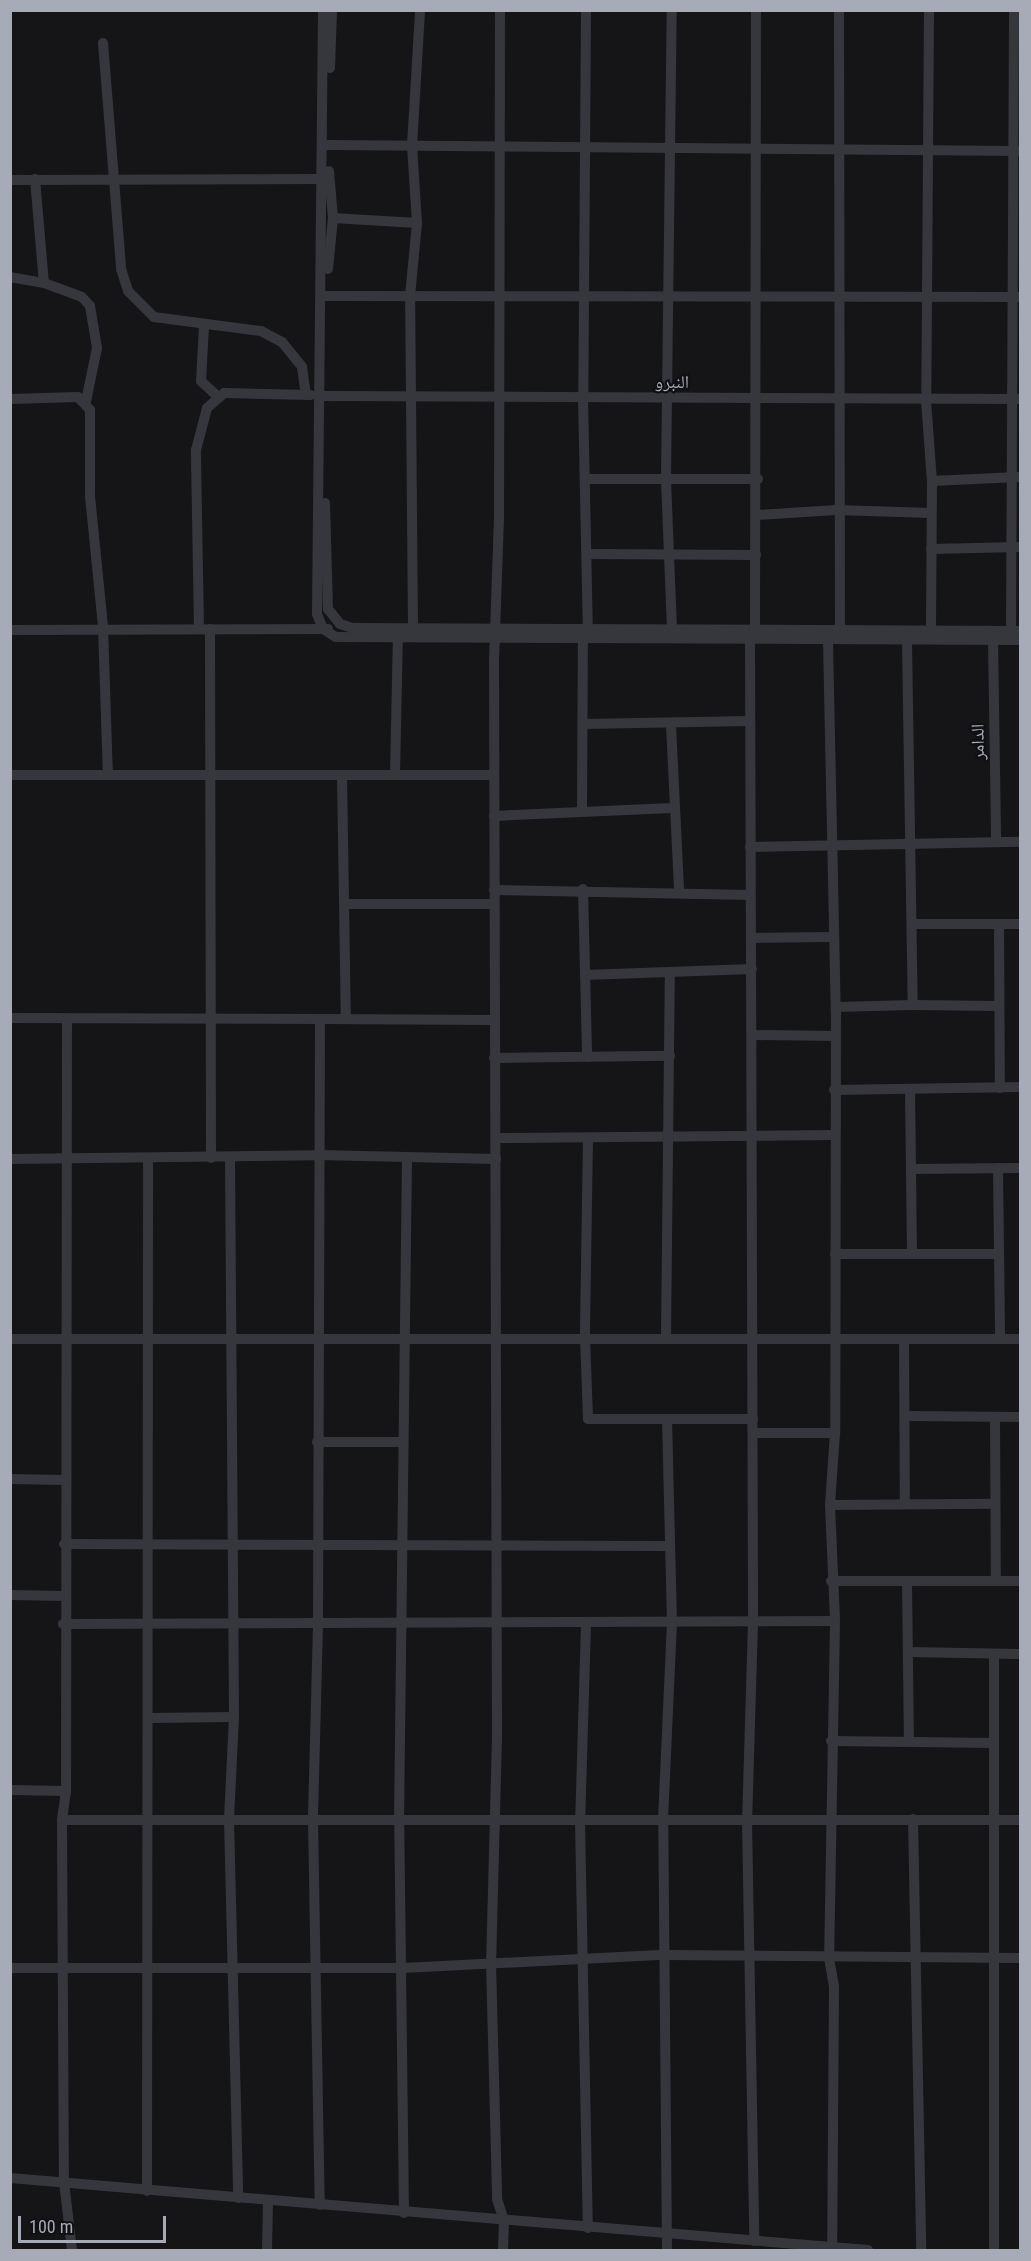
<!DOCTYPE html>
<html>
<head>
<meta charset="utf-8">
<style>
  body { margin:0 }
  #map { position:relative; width:1031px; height:2261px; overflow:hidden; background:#151518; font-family:"Roboto Condensed","Noto Naskh Arabic",sans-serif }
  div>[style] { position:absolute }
  .minor>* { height:10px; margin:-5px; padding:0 5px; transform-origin:5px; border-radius:5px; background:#36373d }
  span { translate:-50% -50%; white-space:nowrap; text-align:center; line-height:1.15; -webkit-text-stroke:4.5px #101013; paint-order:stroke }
  .street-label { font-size:18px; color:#a7abb8 }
  .frame { position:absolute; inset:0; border:12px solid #a7abb8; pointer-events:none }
  .scale { position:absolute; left:18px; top:2216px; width:148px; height:27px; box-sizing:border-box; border:3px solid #a7abb8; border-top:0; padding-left:8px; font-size:18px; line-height:21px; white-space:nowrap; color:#a7abb8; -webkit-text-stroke:4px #101013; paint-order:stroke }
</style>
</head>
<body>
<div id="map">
  <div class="minor">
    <div style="left:323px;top:10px;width:604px;rotate:90.57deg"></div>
    <div style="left:317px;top:614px;width:16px;rotate:68deg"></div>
    <div style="left:323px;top:629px;width:15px;rotate:32deg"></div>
    <div style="left:336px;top:637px;width:684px;rotate:0.25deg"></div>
    <div style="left:500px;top:10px;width:508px;rotate:90.11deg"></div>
    <div style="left:499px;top:518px;width:141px;rotate:92deg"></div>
    <div style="left:494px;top:659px;width:1078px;rotate:89.84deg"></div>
    <div style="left:497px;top:1737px;width:226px;rotate:91.5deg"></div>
    <div style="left:491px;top:1963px;width:236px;rotate:88.5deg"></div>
    <div style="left:497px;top:2199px;width:22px;rotate:72deg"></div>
    <div style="left:504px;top:2220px;width:30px;rotate:92deg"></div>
    <div style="left:586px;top:10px;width:388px;rotate:90.4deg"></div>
    <div style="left:583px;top:398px;width:230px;rotate:88.8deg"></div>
    <div style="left:839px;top:10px;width:621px;rotate:89.91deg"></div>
    <div style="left:929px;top:10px;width:390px;rotate:90.4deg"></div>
    <div style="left:926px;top:400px;width:81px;rotate:85.8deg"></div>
    <div style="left:932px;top:481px;width:151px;rotate:90.4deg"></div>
    <div style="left:103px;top:43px;width:227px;rotate:85.4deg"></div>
    <div style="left:121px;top:269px;width:23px;rotate:72deg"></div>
    <div style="left:128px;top:291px;width:37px;rotate:45deg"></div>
    <div style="left:154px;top:317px;width:108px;rotate:7.5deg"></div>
    <div style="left:261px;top:331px;width:24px;rotate:28deg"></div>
    <div style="left:282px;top:342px;width:32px;rotate:51deg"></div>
    <div style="left:302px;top:367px;width:28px;rotate:82deg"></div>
    <div style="left:330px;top:68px;width:58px;rotate:-88deg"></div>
    <div style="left:327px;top:145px;width:693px;rotate:0.5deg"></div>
    <div style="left:35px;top:179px;width:104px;rotate:85.1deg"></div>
    <div style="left:10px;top:180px;width:313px;rotate:-0.2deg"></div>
    <div style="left:333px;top:218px;width:84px;rotate:3.4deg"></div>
    <div style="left:328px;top:269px;width:51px;rotate:-84.4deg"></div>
    <div style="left:333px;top:218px;width:47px;rotate:-94.9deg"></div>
    <div style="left:10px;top:277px;width:35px;rotate:10deg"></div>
    <div style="left:44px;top:283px;width:40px;rotate:20.2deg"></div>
    <div style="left:82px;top:297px;width:12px;rotate:48deg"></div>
    <div style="left:90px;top:306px;width:43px;rotate:80.5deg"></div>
    <div style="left:97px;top:348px;width:54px;rotate:101.7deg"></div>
    <div style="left:325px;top:296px;width:695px;rotate:0.08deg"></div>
    <div style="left:204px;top:326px;width:55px;rotate:93.1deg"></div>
    <div style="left:201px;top:381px;width:22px;rotate:43deg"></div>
    <div style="left:324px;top:396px;width:696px;rotate:0.25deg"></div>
    <div style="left:10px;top:399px;width:68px;rotate:-1.7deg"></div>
    <div style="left:78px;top:397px;width:18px;rotate:47deg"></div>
    <div style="left:90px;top:410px;width:86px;rotate:90deg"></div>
    <div style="left:90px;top:496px;width:132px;rotate:84.3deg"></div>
    <div style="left:103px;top:627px;width:148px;rotate:88.1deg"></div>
    <div style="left:588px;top:479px;width:170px"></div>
    <div style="left:932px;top:481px;width:86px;rotate:-2.7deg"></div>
    <div style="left:325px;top:503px;width:106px;rotate:88.4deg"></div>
    <div style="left:328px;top:609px;width:19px;rotate:51deg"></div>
    <div style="left:340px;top:624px;width:13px;rotate:18deg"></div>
    <div style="left:352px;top:628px;width:668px;rotate:0.26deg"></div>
    <div style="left:757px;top:515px;width:80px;rotate:-3.6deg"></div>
    <div style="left:837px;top:510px;width:94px;rotate:1.8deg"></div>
    <div style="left:931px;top:549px;width:89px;rotate:-1.3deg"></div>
    <div style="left:588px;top:554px;width:168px;rotate:0.3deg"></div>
    <div style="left:413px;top:627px;width:331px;rotate:-90.5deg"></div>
    <div style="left:410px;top:296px;width:73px;rotate:-84.5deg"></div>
    <div style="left:417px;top:223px;width:77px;rotate:-93.7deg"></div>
    <div style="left:412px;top:146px;width:136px;rotate:-86.6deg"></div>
    <div style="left:199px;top:629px;width:179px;rotate:-91deg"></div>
    <div style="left:196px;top:450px;width:43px;rotate:-75.3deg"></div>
    <div style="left:207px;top:408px;width:23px;rotate:-41deg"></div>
    <div style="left:224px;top:393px;width:87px;rotate:1.3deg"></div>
    <div style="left:210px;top:629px;width:529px;rotate:89.89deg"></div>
    <div style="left:672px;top:629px;width:151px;rotate:-92.3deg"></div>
    <div style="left:666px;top:478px;width:468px;rotate:-89.3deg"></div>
    <div style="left:10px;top:630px;width:318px;rotate:-0.2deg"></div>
    <div style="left:755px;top:630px;width:620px;rotate:-89.91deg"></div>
    <div style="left:1011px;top:631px;width:621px;rotate:-89.72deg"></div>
    <div style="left:750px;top:640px;width:982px;rotate:89.82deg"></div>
    <div style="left:753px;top:1622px;width:198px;rotate:91.7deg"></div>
    <div style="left:747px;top:1820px;width:421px;rotate:89deg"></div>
    <div style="left:828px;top:641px;width:372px;rotate:88.8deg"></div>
    <div style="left:836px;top:1013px;width:420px;rotate:90.1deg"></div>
    <div style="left:835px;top:1433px;width:72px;rotate:94deg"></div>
    <div style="left:830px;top:1505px;width:116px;rotate:87.5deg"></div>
    <div style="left:835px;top:1621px;width:337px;rotate:91deg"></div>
    <div style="left:829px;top:1958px;width:28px;rotate:80deg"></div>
    <div style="left:834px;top:1986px;width:264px;rotate:90.4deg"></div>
    <div style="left:907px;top:641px;width:364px;rotate:89.1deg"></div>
    <div style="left:913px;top:1005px;width:85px;rotate:0.7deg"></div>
    <div style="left:993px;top:641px;width:201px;rotate:89.1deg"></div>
    <div style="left:583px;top:724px;width:167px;rotate:-1deg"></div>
    <div style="left:671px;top:725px;width:166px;rotate:87.2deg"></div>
    <div style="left:10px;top:775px;width:484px"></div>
    <div style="left:342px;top:775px;width:244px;rotate:89.1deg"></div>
    <div style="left:395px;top:775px;width:138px;rotate:-88.8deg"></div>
    <div style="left:582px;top:811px;width:173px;rotate:-89.7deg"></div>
    <div style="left:494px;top:816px;width:178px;rotate:-2.6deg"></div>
    <div style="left:750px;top:847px;width:270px;rotate:-1.1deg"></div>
    <div style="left:583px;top:889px;width:168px;rotate:88.6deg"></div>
    <div style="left:494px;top:890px;width:256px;rotate:1.1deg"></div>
    <div style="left:344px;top:904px;width:150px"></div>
    <div style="left:913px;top:924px;width:107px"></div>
    <div style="left:999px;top:924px;width:164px;rotate:89.7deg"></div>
    <div style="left:751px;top:938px;width:82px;rotate:-0.7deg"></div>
    <div style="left:585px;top:975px;width:167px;rotate:-2.1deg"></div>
    <div style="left:836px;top:1007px;width:77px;rotate:-1.5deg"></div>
    <div style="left:10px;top:1018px;width:310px;rotate:0.2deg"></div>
    <div style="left:320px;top:1019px;width:606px;rotate:90.19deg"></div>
    <div style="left:318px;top:1625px;width:195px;rotate:91.5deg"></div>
    <div style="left:313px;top:1820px;width:385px;rotate:89deg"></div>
    <div style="left:67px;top:1019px;width:772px;rotate:90.07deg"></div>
    <div style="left:66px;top:1791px;width:29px;rotate:98deg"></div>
    <div style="left:62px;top:1820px;width:362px;rotate:89.7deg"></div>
    <div style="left:64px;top:2182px;width:68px;rotate:83.3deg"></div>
    <div style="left:320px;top:1019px;width:175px;rotate:0.3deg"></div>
    <div style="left:753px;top:1035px;width:82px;rotate:0.7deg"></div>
    <div style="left:494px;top:1058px;width:176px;rotate:-0.7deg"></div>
    <div style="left:910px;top:1089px;width:165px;rotate:89.3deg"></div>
    <div style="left:834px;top:1090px;width:186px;rotate:-0.9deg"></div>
    <div style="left:496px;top:1138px;width:338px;rotate:-0.5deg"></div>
    <div style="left:588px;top:1138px;width:199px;rotate:90.9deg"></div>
    <div style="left:585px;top:1337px;width:82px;rotate:87.9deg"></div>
    <div style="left:588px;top:1419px;width:165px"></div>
    <div style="left:230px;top:1157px;width:560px;rotate:89.59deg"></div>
    <div style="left:234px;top:1717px;width:102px;rotate:92.8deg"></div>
    <div style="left:229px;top:1819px;width:379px;rotate:88.6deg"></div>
    <div style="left:10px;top:1159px;width:308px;rotate:-0.7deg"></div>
    <div style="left:318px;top:1155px;width:178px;rotate:1.3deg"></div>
    <div style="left:998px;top:1168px;width:171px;rotate:89.3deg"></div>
    <div style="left:912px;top:1169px;width:108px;rotate:-0.5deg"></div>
    <div style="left:835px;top:1254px;width:164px"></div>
    <div style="left:666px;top:1338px;width:366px;rotate:-89.4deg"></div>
    <div style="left:10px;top:1339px;width:1010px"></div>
    <div style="left:904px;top:1339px;width:165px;rotate:89.7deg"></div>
    <div style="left:906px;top:1416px;width:114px;rotate:0.5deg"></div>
    <div style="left:995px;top:1417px;width:164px;rotate:89.7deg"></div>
    <div style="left:753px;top:1433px;width:82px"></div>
    <div style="left:317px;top:1442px;width:86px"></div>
    <div style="left:10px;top:1479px;width:54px;rotate:1.1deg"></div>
    <div style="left:830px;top:1505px;width:163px;rotate:-0.4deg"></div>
    <div style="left:64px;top:1544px;width:606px;rotate:0.19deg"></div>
    <div style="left:831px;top:1581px;width:189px"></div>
    <div style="left:907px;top:1582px;width:160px;rotate:89.3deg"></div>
    <div style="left:10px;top:1595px;width:54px;rotate:1.1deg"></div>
    <div style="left:63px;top:1624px;width:772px;rotate:-0.22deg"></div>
    <div style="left:586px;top:1624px;width:197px;rotate:91.7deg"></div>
    <div style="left:580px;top:1821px;width:407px;rotate:88.9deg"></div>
    <div style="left:908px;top:1652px;width:112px;rotate:1deg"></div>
    <div style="left:150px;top:1718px;width:84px;rotate:-0.7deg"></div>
    <div style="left:831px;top:1741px;width:162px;rotate:0.7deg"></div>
    <div style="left:10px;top:1790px;width:56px;rotate:1deg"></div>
    <div style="left:913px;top:1819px;width:431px;rotate:88.9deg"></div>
    <div style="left:62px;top:1820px;width:958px"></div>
    <div style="left:10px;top:1968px;width:393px"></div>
    <div style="left:403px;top:1968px;width:261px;rotate:-2.9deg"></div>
    <div style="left:664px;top:1955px;width:356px;rotate:0.5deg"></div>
    <div style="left:10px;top:2178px;width:861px;rotate:4.8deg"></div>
    <div style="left:147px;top:2191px;width:1033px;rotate:-89.94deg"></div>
    <div style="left:404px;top:2213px;width:391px;rotate:-90.7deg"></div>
    <div style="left:399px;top:1822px;width:665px;rotate:-89.31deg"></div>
    <div style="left:267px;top:2250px;width:49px;rotate:-88.8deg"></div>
    <div style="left:667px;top:2250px;width:430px;rotate:-90.5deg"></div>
    <div style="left:663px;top:1820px;width:197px;rotate:-87.4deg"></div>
    <div style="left:672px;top:1623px;width:203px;rotate:-91.4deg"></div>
    <div style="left:994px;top:2250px;width:596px;rotate:-90deg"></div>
  </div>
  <div class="street-label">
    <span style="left:672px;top:382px">النبرو</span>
    <span style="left:978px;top:742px;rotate:-91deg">الدامر</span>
  </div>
  <div class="frame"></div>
  <div class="scale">100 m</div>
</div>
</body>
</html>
